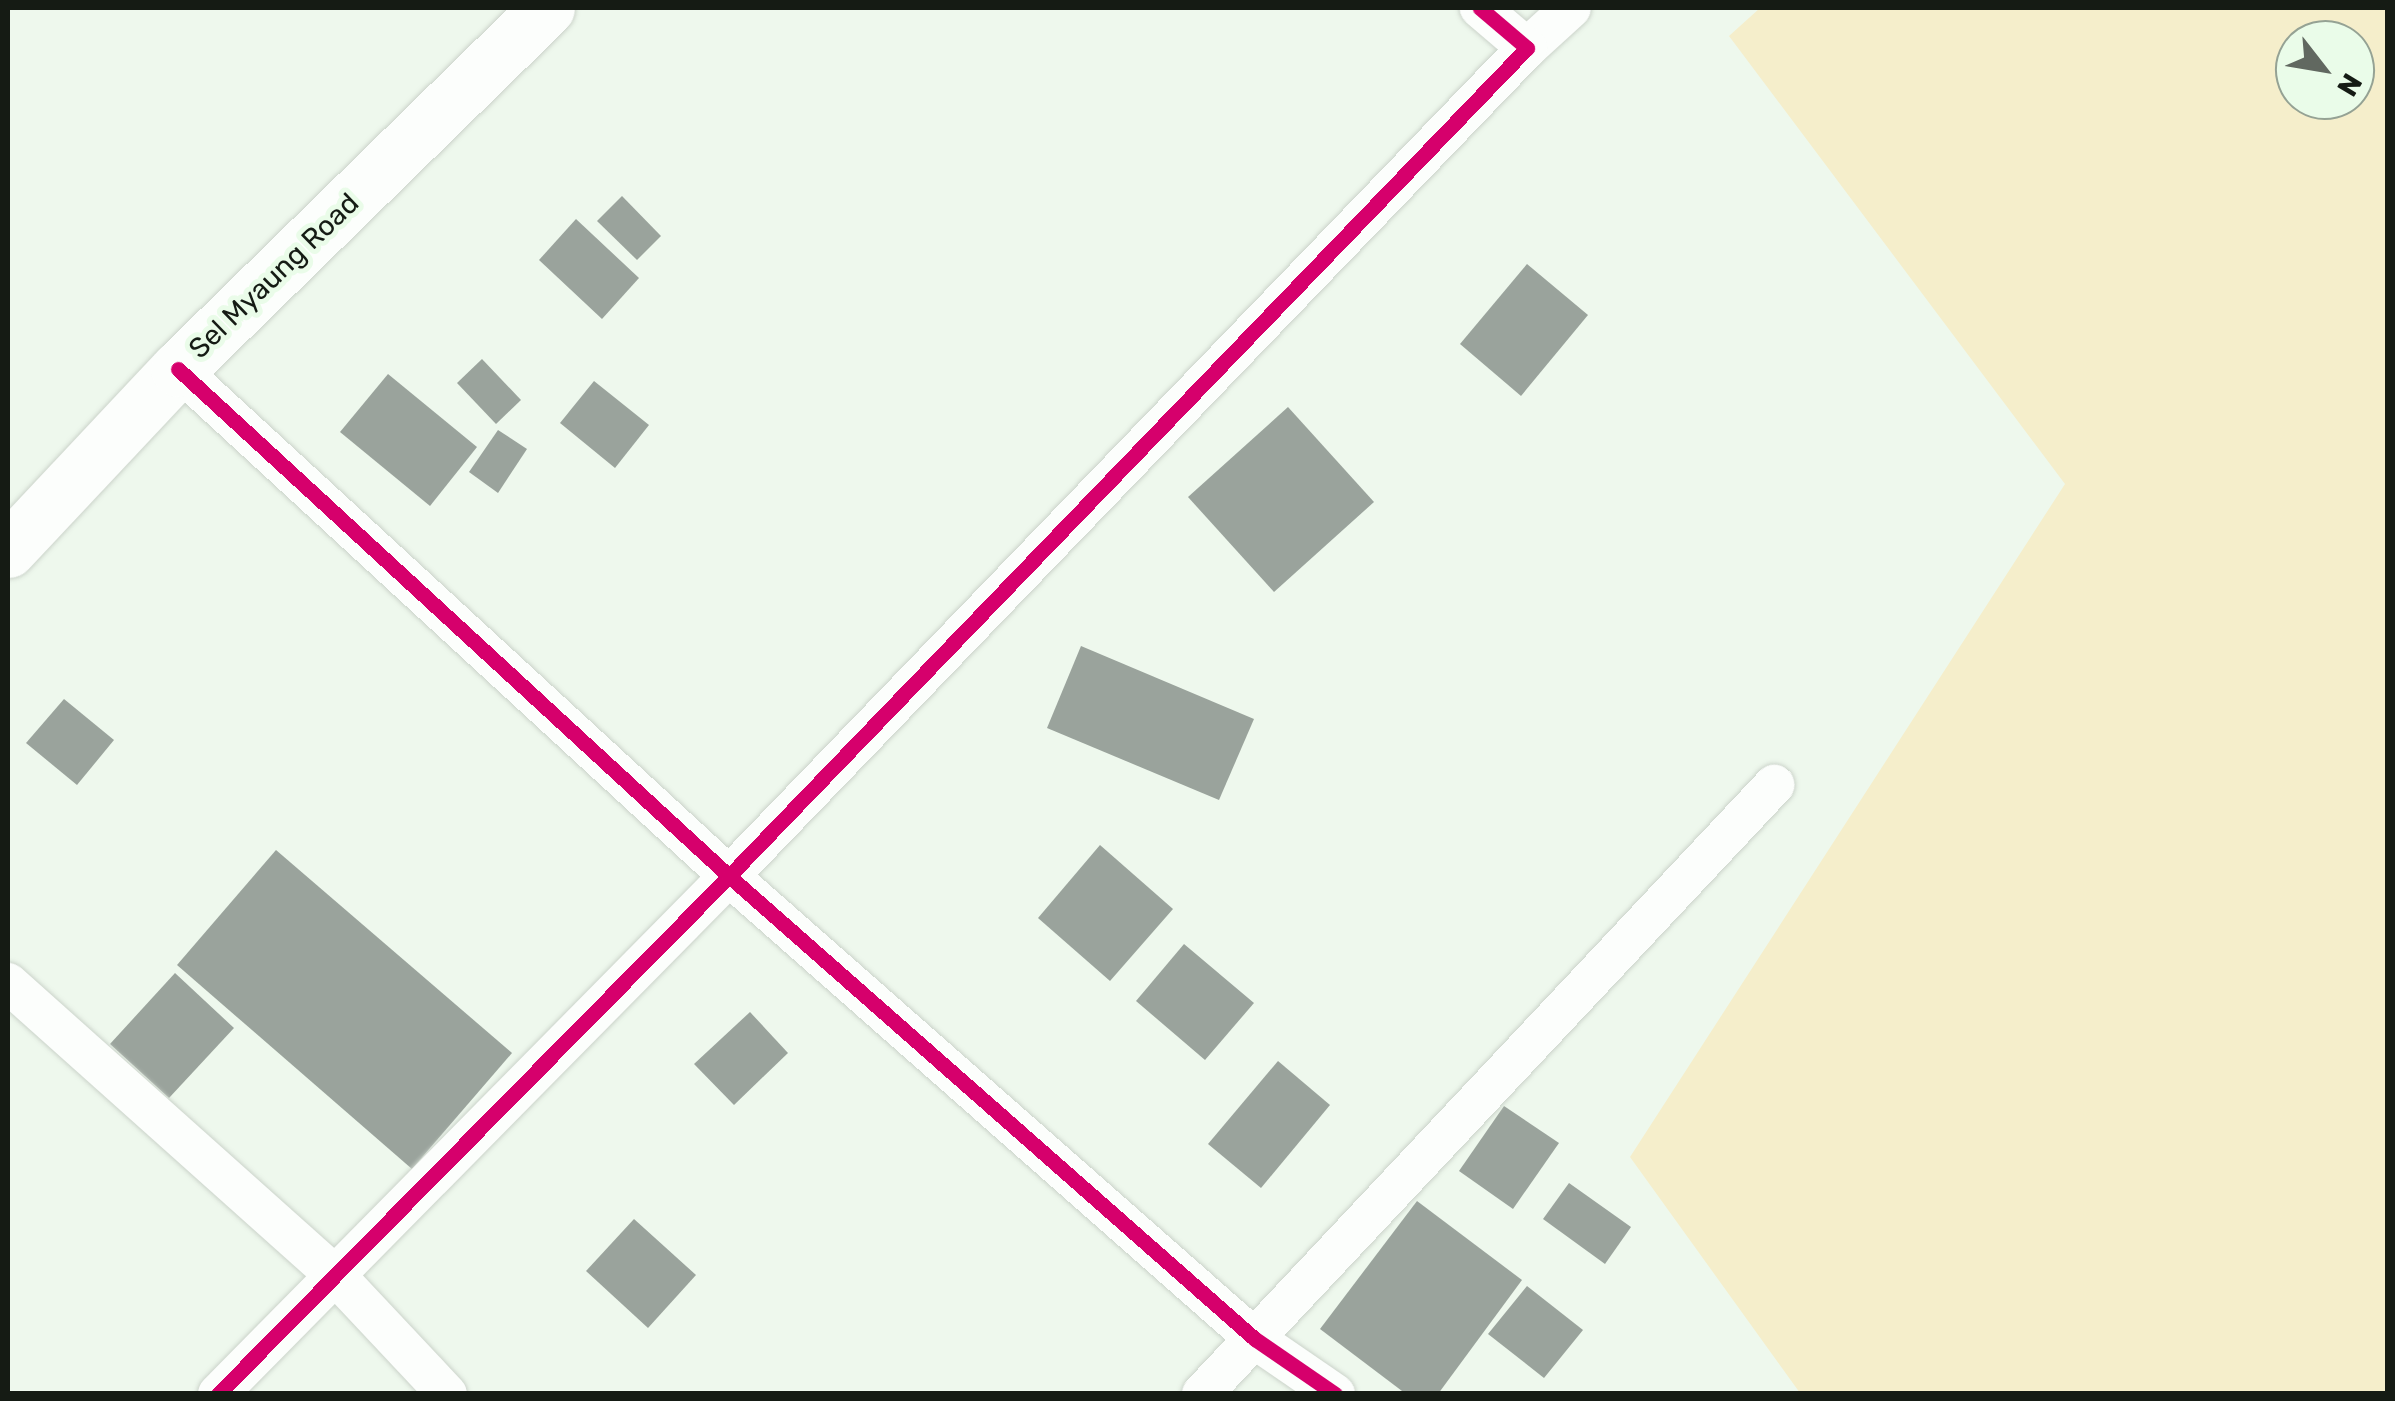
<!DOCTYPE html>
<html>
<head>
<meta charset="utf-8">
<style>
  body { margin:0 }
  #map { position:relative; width:2395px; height:1401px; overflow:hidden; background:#eef8ed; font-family:Rubik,sans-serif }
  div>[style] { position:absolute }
  .green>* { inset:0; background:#f5eecb }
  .building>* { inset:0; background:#9aa39c }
  .roads { filter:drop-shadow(0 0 2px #cbd3ca) drop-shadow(0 0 2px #cbd3ca) }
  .minor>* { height:40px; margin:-20px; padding:0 20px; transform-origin:20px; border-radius:20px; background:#fcfefc }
  .secondary>* { height:55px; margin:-27.5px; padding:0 27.5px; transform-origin:27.5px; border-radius:27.5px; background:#fcfefc }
  .cycleway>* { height:15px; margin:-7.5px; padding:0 7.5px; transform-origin:7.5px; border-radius:7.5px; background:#d6006c }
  span { translate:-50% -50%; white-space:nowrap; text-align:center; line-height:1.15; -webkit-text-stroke:10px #eafce9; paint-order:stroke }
  .street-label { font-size:28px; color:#151b14 }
  .frame { position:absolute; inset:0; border:10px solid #151b14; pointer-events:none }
  .north { position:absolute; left:2275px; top:20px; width:100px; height:100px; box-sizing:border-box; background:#eafce9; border:2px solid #95a294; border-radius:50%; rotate:121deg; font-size:28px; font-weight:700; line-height:40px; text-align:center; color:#151b14 }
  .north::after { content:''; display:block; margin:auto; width:35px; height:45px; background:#616860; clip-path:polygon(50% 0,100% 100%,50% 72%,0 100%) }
</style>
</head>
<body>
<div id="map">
  <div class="green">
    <div style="clip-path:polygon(evenodd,1760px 8px,2387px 8px,2387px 1393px,1800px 1393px,1630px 1157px,2065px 484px,1729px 36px,1760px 8px,2295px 40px,2355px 40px,2355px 100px,2295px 100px,2295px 40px)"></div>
  </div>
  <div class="building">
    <div style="clip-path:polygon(622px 196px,661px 236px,637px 260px,597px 221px)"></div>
    <div style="clip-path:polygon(576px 219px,639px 278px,602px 319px,539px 260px)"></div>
    <div style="clip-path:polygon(1527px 264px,1588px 315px,1521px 396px,1460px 344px)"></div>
    <div style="clip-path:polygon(482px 359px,521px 400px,496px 424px,457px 383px)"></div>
    <div style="clip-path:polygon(388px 374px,477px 447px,430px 506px,340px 432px)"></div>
    <div style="clip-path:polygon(594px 381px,649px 425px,615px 468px,560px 423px)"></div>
    <div style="clip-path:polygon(1288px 407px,1374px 502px,1274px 592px,1188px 497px)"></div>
    <div style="clip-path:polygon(498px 430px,527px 449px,498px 493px,469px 472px)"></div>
    <div style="clip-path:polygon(1081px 646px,1254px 719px,1219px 800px,1047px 728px)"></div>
    <div style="clip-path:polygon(64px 699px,114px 740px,77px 785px,26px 743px)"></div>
    <div style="clip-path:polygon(1100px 845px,1173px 909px,1110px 981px,1038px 918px)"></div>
    <div style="clip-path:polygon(276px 850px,512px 1053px,412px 1169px,177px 965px)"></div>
    <div style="clip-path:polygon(1184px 944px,1254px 1003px,1205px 1060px,1136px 1001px)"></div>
    <div style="clip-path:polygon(175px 973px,234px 1028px,169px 1098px,110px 1044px)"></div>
    <div style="clip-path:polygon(750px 1012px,788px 1053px,734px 1105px,694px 1064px)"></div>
    <div style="clip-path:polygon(1278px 1061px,1330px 1105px,1261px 1188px,1208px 1144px)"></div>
    <div style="clip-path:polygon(1504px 1106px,1559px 1143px,1513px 1209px,1459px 1171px)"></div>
    <div style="clip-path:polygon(1569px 1183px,1631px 1227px,1605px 1264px,1543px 1219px)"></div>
    <div style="clip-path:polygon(1417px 1201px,1522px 1280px,1438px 1394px,1406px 1394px,1320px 1329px)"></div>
    <div style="clip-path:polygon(634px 1219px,696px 1275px,648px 1328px,586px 1271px)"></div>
    <div style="clip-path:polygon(1527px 1286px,1583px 1330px,1544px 1378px,1488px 1334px)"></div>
  </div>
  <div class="roads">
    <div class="minor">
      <div style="left:1527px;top:48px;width:59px;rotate:-42.3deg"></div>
      <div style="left:178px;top:369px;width:749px;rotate:42.62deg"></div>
      <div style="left:729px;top:876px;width:701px;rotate:41.36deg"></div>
      <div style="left:1255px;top:1339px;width:97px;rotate:34.5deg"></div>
      <div style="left:8px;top:983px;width:440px;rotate:41.8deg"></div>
      <div style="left:336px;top:1276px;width:162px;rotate:46.8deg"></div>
      <div style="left:218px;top:1394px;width:728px;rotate:-45.39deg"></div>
      <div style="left:729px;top:876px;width:1150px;rotate:-46.06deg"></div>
      <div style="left:1527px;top:48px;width:62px;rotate:-139.6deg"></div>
      <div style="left:1202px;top:1394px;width:836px;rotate:-46.79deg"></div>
    </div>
    <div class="secondary">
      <div style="left:8px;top:550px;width:248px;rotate:-46.8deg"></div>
      <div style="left:178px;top:369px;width:516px;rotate:-44.37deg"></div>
    </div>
  </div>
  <div class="cycleway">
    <div style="left:178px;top:369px;width:749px;rotate:42.62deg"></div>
    <div style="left:729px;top:876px;width:701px;rotate:41.36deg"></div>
    <div style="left:1255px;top:1339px;width:97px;rotate:34.5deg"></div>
    <div style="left:218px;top:1394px;width:728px;rotate:-45.39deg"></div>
    <div style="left:729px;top:876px;width:1150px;rotate:-46.06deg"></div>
    <div style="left:1527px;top:48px;width:62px;rotate:-139.6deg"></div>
  </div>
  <div class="street-label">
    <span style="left:274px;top:276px;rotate:-44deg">Sel Myaung Road</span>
  </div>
  <div class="frame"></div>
  <div class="north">N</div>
</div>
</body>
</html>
